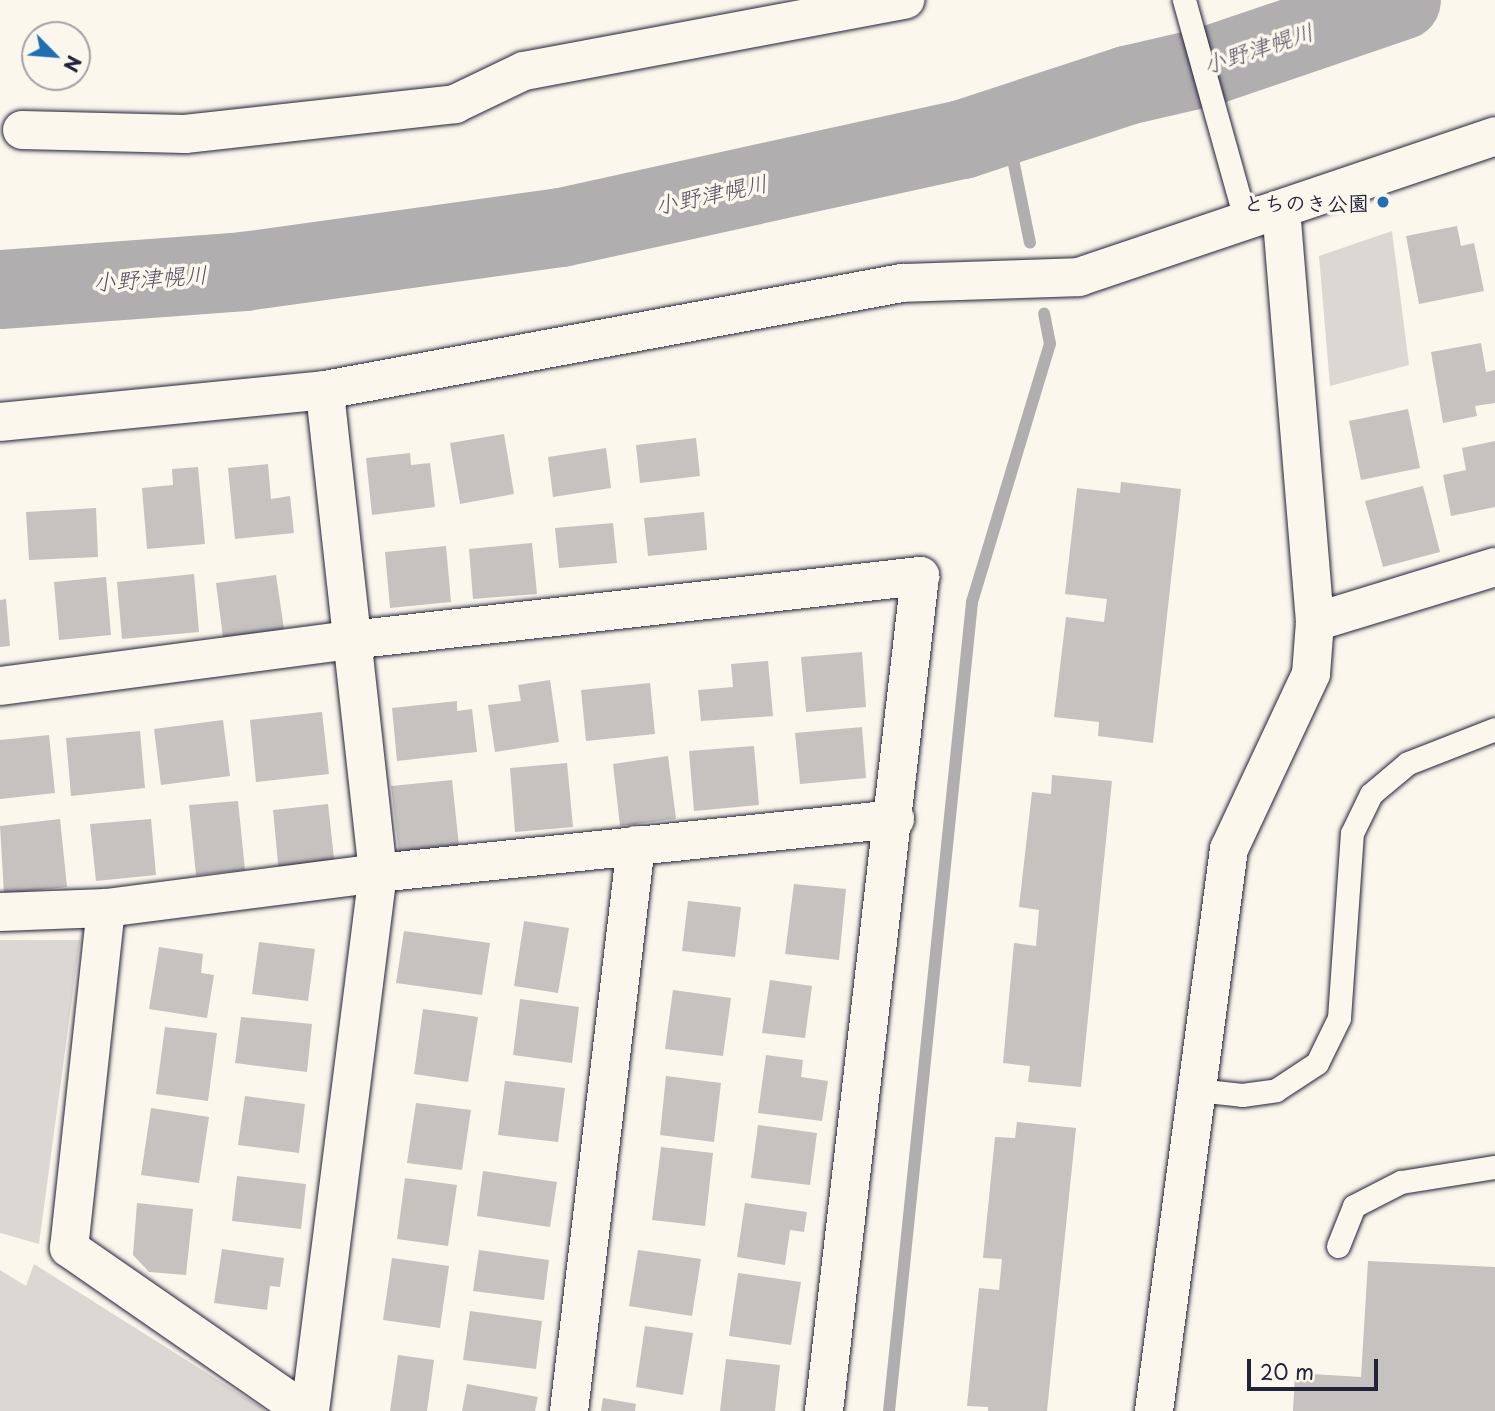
<!DOCTYPE html>
<html>
<head>
<meta charset="utf-8">
<style>
  body { margin:0 }
  #map { position:relative; width:1495px; height:1411px; overflow:hidden; background:#fbf7ec; font-family:"Playpen Sans","Klee One",sans-serif }
  div>[style] { position:absolute }
  .green>* { inset:0; background:#dbd8d3 }
  .stream>* { height:12px; margin:-6px; padding:0 6px; transform-origin:6px; border-radius:6px; background:#b1aeb0 }
  .river>* { height:79px; margin:-39.5px; padding:0 39.5px; transform-origin:39.5px; border-radius:39.5px; background:#b1aeb0 }
  .building>* { inset:0; background:#c6c2c0 }
  .roads { filter:drop-shadow(0 0 2px #22223b) drop-shadow(0 0 2px #22223b) }
  .lane>* { height:23px; margin:-11.5px; padding:0 11.5px; transform-origin:11.5px; border-radius:11.5px; background:#fbf7ec }
  .street>* { height:38px; margin:-19px; padding:0 19px; transform-origin:19px; border-radius:19px; background:#fbf7ec }
  .secondary>* { height:38px; margin:-19px; padding:0 19px; transform-origin:19px; border-radius:19px; background:#fbf7ec }
  .dots>* { width:19px; height:19px; translate:-50% -50%; box-sizing:border-box; border:4px solid #fbf7ec; border-radius:50% }
  span { translate:-50% -50%; white-space:nowrap; text-align:center; line-height:1.15; -webkit-text-stroke:7px #fbf7ec; paint-order:stroke }
  .poi-label { font-size:21px; color:#22223b; font-weight:700 }
  .right { translate:-100% -50%; text-align:right }
  .water-label { font-size:23px; color:#545364; font-style:italic }
  .north { position:absolute; left:21px; top:21px; width:70px; height:70px; box-sizing:border-box; background:#fbf7ec; border:2px solid #a4a2a5; border-radius:50%; rotate:115deg; font-size:19px; font-weight:700; line-height:28px; text-align:center; color:#22223b }
  .north::after { content:''; display:block; margin:auto; width:24px; height:32px; background:#1f6fb2; clip-path:polygon(50% 0,100% 100%,50% 72%,0 100%) }
  .scale { position:absolute; left:1247px; top:1359px; width:131px; height:32px; box-sizing:border-box; border:4px solid #22223b; border-top:0; padding-left:9px; font-size:21px; line-height:24px; white-space:nowrap; color:#22223b; -webkit-text-stroke:5px #fbf7ec; paint-order:stroke }
</style>
</head>
<body>
<div id="map">
  <div class="green">
    <div style="clip-path:polygon(1392px 231px,1409px 365px,1330px 386px,1319px 256px)"></div>
    <div style="clip-path:polygon(0 940px,80px 940px,39px 1244px,0 1233px)"></div>
    <div style="clip-path:polygon(34px 1264px,267px 1411px,0 1411px,0 1270px,26px 1286px)"></div>
  </div>
  <div class="stream">
    <div style="left:1006px;top:125px;width:120px;rotate:78.5deg"></div>
    <div style="left:889px;top:1411px;width:813px;rotate:-84.14deg"></div>
    <div style="left:972px;top:602px;width:270px;rotate:-73.2deg"></div>
    <div style="left:1050px;top:344px;width:31px;rotate:-101deg"></div>
  </div>
  <div class="river">
    <div style="left:0;top:289px;width:244px;rotate:-4.2deg"></div>
    <div style="left:243px;top:271px;width:321px;rotate:-7.9deg"></div>
    <div style="left:561px;top:227px;width:411px;rotate:-12.4deg"></div>
    <div style="left:962px;top:139px;width:173px;rotate:-18.2deg"></div>
    <div style="left:1126px;top:85px;width:80px;rotate:-13deg"></div>
    <div style="left:1204px;top:67px;width:208px;rotate:-18.8deg"></div>
  </div>
  <div class="building">
    <div style="clip-path:polygon(1457px 226px,1461px 246px,1474px 243px,1484px 291px,1419px 304px,1406px 236px)"></div>
    <div style="clip-path:polygon(1481px 343px,1486px 372px,1495px 370px,1495px 403px,1475px 406px,1477px 416px,1443px 423px,1431px 352px)"></div>
    <div style="clip-path:polygon(1408px 409px,1420px 468px,1361px 480px,1349px 421px)"></div>
    <div style="clip-path:polygon(504px 434px,514px 494px,460px 504px,450px 443px)"></div>
    <div style="clip-path:polygon(696px 438px,700px 476px,640px 483px,636px 445px)"></div>
    <div style="clip-path:polygon(1495px 441px,1495px 507px,1451px 516px,1443px 475px,1466px 470px,1462px 448px)"></div>
    <div style="clip-path:polygon(606px 448px,611px 488px,553px 497px,548px 457px)"></div>
    <div style="clip-path:polygon(410px 453px,411px 465px,430px 463px,435px 507px,372px 515px,366px 458px)"></div>
    <div style="clip-path:polygon(268px 464px,271px 499px,290px 496px,294px 533px,235px 539px,228px 468px)"></div>
    <div style="clip-path:polygon(198px 467px,205px 544px,147px 549px,142px 488px,173px 485px,172px 469px)"></div>
    <div style="clip-path:polygon(1121px 482px,1181px 489px,1153px 743px,1098px 736px,1099px 722px,1054px 717px,1066px 617px,1104px 622px,1107px 599px,1065px 594px,1077px 488px,1120px 493px)"></div>
    <div style="clip-path:polygon(1423px 486px,1440px 552px,1383px 567px,1365px 501px)"></div>
    <div style="clip-path:polygon(96px 508px,98px 557px,29px 560px,26px 512px)"></div>
    <div style="clip-path:polygon(704px 512px,707px 550px,648px 556px,644px 518px)"></div>
    <div style="clip-path:polygon(613px 523px,617px 563px,559px 568px,555px 528px)"></div>
    <div style="clip-path:polygon(532px 543px,537px 594px,473px 599px,469px 549px)"></div>
    <div style="clip-path:polygon(446px 546px,451px 602px,390px 608px,385px 552px)"></div>
    <div style="clip-path:polygon(194px 574px,199px 632px,122px 639px,117px 582px)"></div>
    <div style="clip-path:polygon(276px 575px,284px 629px,223px 637px,216px 583px)"></div>
    <div style="clip-path:polygon(106px 577px,111px 635px,59px 640px,54px 582px)"></div>
    <div style="clip-path:polygon(6px 599px,10px 646px,0 647px,0 600px)"></div>
    <div style="clip-path:polygon(862px 652px,866px 707px,806px 712px,801px 657px)"></div>
    <div style="clip-path:polygon(768px 661px,773px 716px,701px 721px,698px 690px,733px 687px,731px 664px)"></div>
    <div style="clip-path:polygon(550px 680px,559px 742px,495px 752px,488px 705px,521px 701px,518px 685px)"></div>
    <div style="clip-path:polygon(650px 683px,655px 734px,586px 741px,581px 690px)"></div>
    <div style="clip-path:polygon(457px 701px,457px 711px,472px 709px,477px 752px,397px 761px,392px 708px)"></div>
    <div style="clip-path:polygon(322px 712px,329px 774px,256px 782px,250px 720px)"></div>
    <div style="clip-path:polygon(223px 720px,230px 776px,161px 785px,154px 729px)"></div>
    <div style="clip-path:polygon(862px 727px,866px 778px,800px 784px,795px 733px)"></div>
    <div style="clip-path:polygon(140px 731px,145px 788px,71px 796px,66px 738px)"></div>
    <div style="clip-path:polygon(49px 735px,55px 793px,0 799px,0 740px)"></div>
    <div style="clip-path:polygon(754px 746px,759px 805px,694px 811px,689px 751px)"></div>
    <div style="clip-path:polygon(668px 756px,676px 819px,620px 826px,613px 764px)"></div>
    <div style="clip-path:polygon(567px 763px,573px 827px,515px 832px,510px 768px)"></div>
    <div style="clip-path:polygon(1052px 775px,1112px 781px,1081px 1087px,1028px 1082px,1030px 1066px,1003px 1063px,1014px 943px,1036px 946px,1039px 910px,1019px 907px,1032px 792px,1051px 794px)"></div>
    <div style="clip-path:polygon(452px 780px,459px 846px,399px 853px,391px 786px)"></div>
    <div style="clip-path:polygon(238px 801px,245px 870px,196px 875px,189px 805px)"></div>
    <div style="clip-path:polygon(328px 804px,335px 868px,279px 874px,273px 810px)"></div>
    <div style="clip-path:polygon(60px 819px,67px 887px,4px 894px,0 826px)"></div>
    <div style="clip-path:polygon(151px 819px,156px 875px,96px 881px,90px 824px)"></div>
    <div style="clip-path:polygon(794px 884px,846px 889px,839px 960px,785px 954px)"></div>
    <div style="clip-path:polygon(688px 901px,741px 907px,735px 957px,682px 951px)"></div>
    <div style="clip-path:polygon(524px 921px,569px 928px,558px 993px,514px 986px)"></div>
    <div style="clip-path:polygon(404px 931px,490px 943px,482px 995px,396px 983px)"></div>
    <div style="clip-path:polygon(259px 942px,315px 949px,308px 1001px,252px 994px)"></div>
    <div style="clip-path:polygon(159px 947px,203px 954px,201px 973px,214px 975px,207px 1018px,149px 1009px)"></div>
    <div style="clip-path:polygon(770px 980px,812px 986px,805px 1038px,762px 1033px)"></div>
    <div style="clip-path:polygon(673px 990px,731px 998px,723px 1056px,665px 1049px)"></div>
    <div style="clip-path:polygon(520px 999px,579px 1007px,572px 1063px,513px 1055px)"></div>
    <div style="clip-path:polygon(423px 1009px,478px 1017px,468px 1082px,414px 1074px)"></div>
    <div style="clip-path:polygon(241px 1017px,312px 1024px,307px 1072px,235px 1063px)"></div>
    <div style="clip-path:polygon(165px 1027px,217px 1033px,208px 1101px,156px 1094px)"></div>
    <div style="clip-path:polygon(766px 1055px,803px 1060px,801px 1077px,828px 1081px,822px 1121px,758px 1113px)"></div>
    <div style="clip-path:polygon(666px 1076px,721px 1083px,714px 1142px,660px 1135px)"></div>
    <div style="clip-path:polygon(505px 1081px,565px 1088px,558px 1142px,498px 1135px)"></div>
    <div style="clip-path:polygon(245px 1096px,305px 1104px,299px 1153px,238px 1145px)"></div>
    <div style="clip-path:polygon(416px 1103px,471px 1110px,462px 1170px,407px 1163px)"></div>
    <div style="clip-path:polygon(151px 1108px,209px 1117px,199px 1183px,141px 1175px)"></div>
    <div style="clip-path:polygon(1017px 1122px,1076px 1128px,1047px 1411px,988px 1411px,988px 1407px,967px 1406px,979px 1288px,999px 1290px,1002px 1259px,983px 1258px,995px 1137px,1015px 1138px)"></div>
    <div style="clip-path:polygon(758px 1125px,817px 1133px,810px 1185px,751px 1178px)"></div>
    <div style="clip-path:polygon(661px 1147px,713px 1153px,705px 1226px,652px 1220px)"></div>
    <div style="clip-path:polygon(483px 1171px,557px 1182px,550px 1227px,477px 1216px)"></div>
    <div style="clip-path:polygon(237px 1176px,306px 1184px,301px 1229px,232px 1221px)"></div>
    <div style="clip-path:polygon(405px 1178px,457px 1185px,448px 1246px,397px 1239px)"></div>
    <div style="clip-path:polygon(137px 1203px,193px 1209px,186px 1275px,149px 1272px,133px 1255px)"></div>
    <div style="clip-path:polygon(745px 1203px,807px 1212px,804px 1232px,790px 1230px,785px 1265px,737px 1257px)"></div>
    <div style="clip-path:polygon(222px 1249px,284px 1258px,280px 1287px,270px 1286px,267px 1310px,214px 1303px)"></div>
    <div style="clip-path:polygon(479px 1250px,549px 1260px,544px 1300px,473px 1291px)"></div>
    <div style="clip-path:polygon(638px 1250px,701px 1259px,692px 1316px,629px 1306px)"></div>
    <div style="clip-path:polygon(392px 1258px,449px 1266px,440px 1328px,383px 1320px)"></div>
    <div style="clip-path:polygon(1368px 1261px,1495px 1267px,1495px 1411px,1293px 1411px,1295px 1373px,1361px 1377px)"></div>
    <div style="clip-path:polygon(738px 1273px,801px 1282px,791px 1345px,729px 1336px)"></div>
    <div style="clip-path:polygon(470px 1311px,542px 1321px,536px 1369px,463px 1360px)"></div>
    <div style="clip-path:polygon(645px 1326px,693px 1333px,683px 1395px,636px 1387px)"></div>
    <div style="clip-path:polygon(398px 1355px,434px 1360px,427px 1411px,390px 1411px)"></div>
    <div style="clip-path:polygon(726px 1359px,780px 1365px,775px 1411px,720px 1411px)"></div>
    <div style="clip-path:polygon(467px 1384px,538px 1397px,535px 1411px,462px 1411px)"></div>
    <div style="clip-path:polygon(603px 1398px,636px 1404px,635px 1411px,601px 1411px)"></div>
  </div>
  <div class="roads">
    <div class="lane">
      <div style="left:1184px;top:0;width:227px;rotate:74.4deg"></div>
      <div style="left:1197px;top:1090px;width:45px;rotate:6.3deg"></div>
      <div style="left:1242px;top:1095px;width:34px;rotate:-8deg"></div>
      <div style="left:1276px;top:1090px;width:49px;rotate:-33.4deg"></div>
      <div style="left:1317px;top:1063px;width:50px;rotate:-63.9deg"></div>
      <div style="left:1339px;top:1018px;width:185px;rotate:-86deg"></div>
      <div style="left:1352px;top:833px;width:43px;rotate:-64deg"></div>
      <div style="left:1371px;top:794px;width:48px;rotate:-40deg"></div>
      <div style="left:1408px;top:763px;width:93px;rotate:-21.3deg"></div>
      <div style="left:1338px;top:1246px;width:43px;rotate:-68.2deg"></div>
      <div style="left:1354px;top:1206px;width:53px;rotate:-27.1deg"></div>
      <div style="left:1401px;top:1182px;width:95px;rotate:-9.1deg"></div>
    </div>
    <div class="street">
      <div style="left:22px;top:130px;width:163px;rotate:1.4deg"></div>
      <div style="left:185px;top:134px;width:272px;rotate:-6.3deg"></div>
      <div style="left:455px;top:104px;width:76px;rotate:-25.6deg"></div>
      <div style="left:524px;top:71px;width:388px;rotate:-10.6deg"></div>
      <div style="left:0;top:422px;width:327px;rotate:-5.6deg"></div>
      <div style="left:325px;top:390px;width:587px;rotate:-10.51deg"></div>
      <div style="left:902px;top:283px;width:177px;rotate:-1.9deg"></div>
      <div style="left:1079px;top:277px;width:439px;rotate:-18.7deg"></div>
      <div style="left:0;top:686px;width:354px;rotate:-7.5deg"></div>
      <div style="left:351px;top:640px;width:573px;rotate:-6.42deg"></div>
      <div style="left:920px;top:576px;width:841px;rotate:96.56deg"></div>
      <div style="left:106px;top:908px;width:342px;rotate:96.2deg"></div>
      <div style="left:69px;top:1248px;width:286px;rotate:34.7deg"></div>
      <div style="left:0;top:912px;width:106px;rotate:-2.2deg"></div>
      <div style="left:106px;top:908px;width:274px;rotate:-7.3deg"></div>
      <div style="left:378px;top:873px;width:520px;rotate:-5.96deg"></div>
      <div style="left:310px;top:1411px;width:542px;rotate:-82.8deg"></div>
      <div style="left:378px;top:873px;width:486px;rotate:-96.3deg"></div>
      <div style="left:569px;top:1411px;width:570px;rotate:-83.25deg"></div>
    </div>
    <div class="secondary">
      <div style="left:1315px;top:622px;width:188px;rotate:-17deg"></div>
      <div style="left:1154px;top:1411px;width:567px;rotate:-82.4deg"></div>
      <div style="left:1229px;top:849px;width:193px;rotate:-64.9deg"></div>
      <div style="left:1311px;top:674px;width:52px;rotate:-85.6deg"></div>
      <div style="left:1315px;top:622px;width:414px;rotate:-94.7deg"></div>
    </div>
  </div>
  <div class="dots">
    <div style="left:1383px;top:202px;background:#1f6fb2"></div>
  </div>
  <div class="poi-label">
    <span class="right" style="left:1369px;top:202px">とちのき公園</span>
  </div>
  <div class="water-label">
    <span style="left:1258px;top:48px;rotate:-18deg">小野津幌川</span>
    <span style="left:711px;top:194px;rotate:-12deg">小野津幌川</span>
    <span style="left:150px;top:278px;rotate:-4deg">小野津幌川</span>
  </div>
  <div class="north">N</div>
  <div class="scale">20 m</div>
</div>
</body>
</html>
